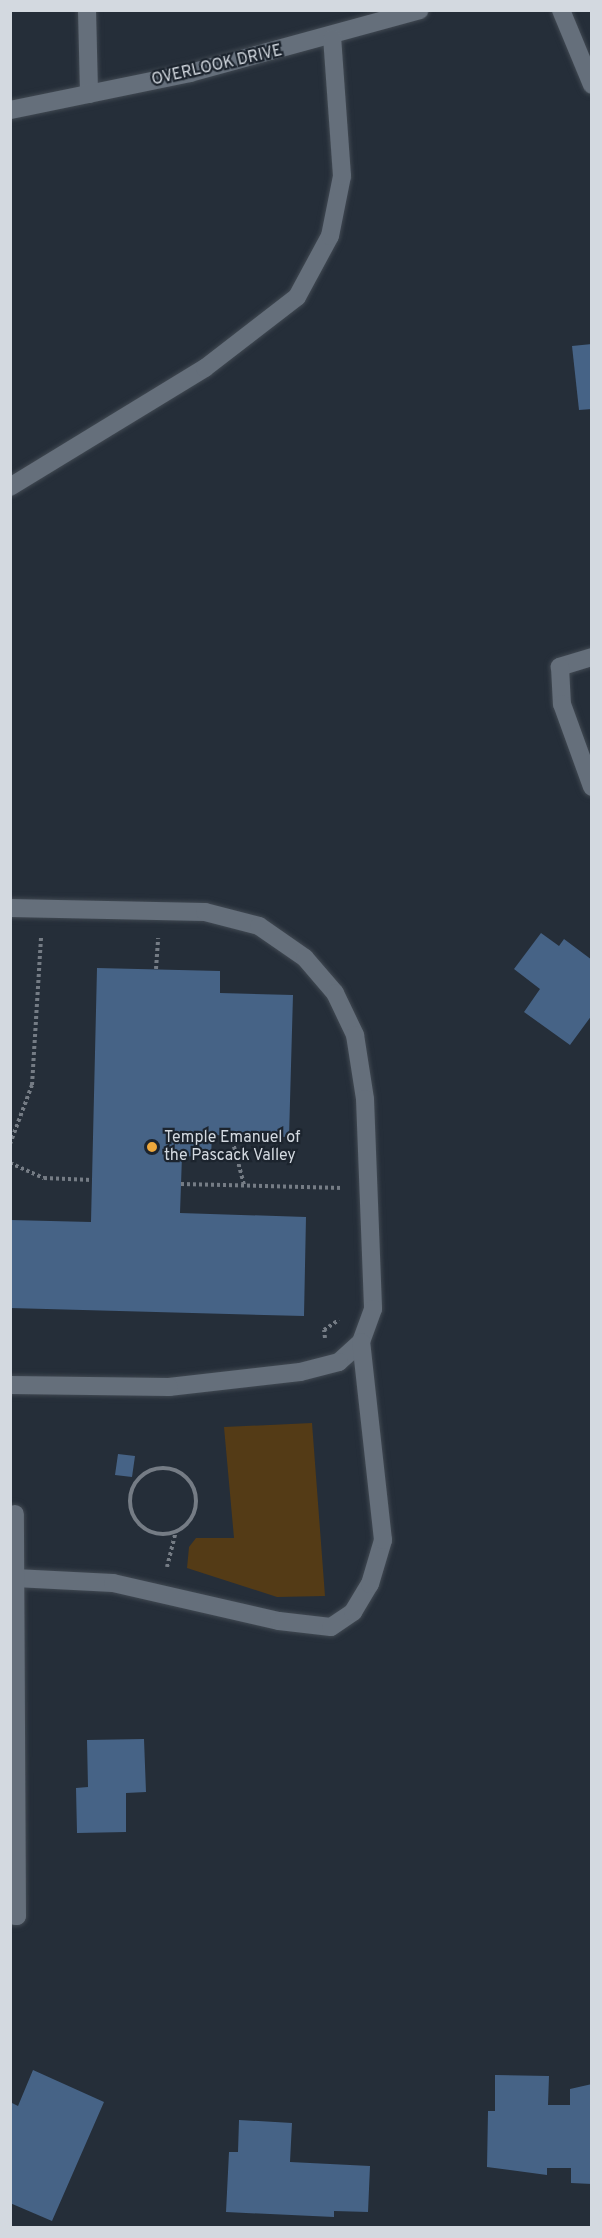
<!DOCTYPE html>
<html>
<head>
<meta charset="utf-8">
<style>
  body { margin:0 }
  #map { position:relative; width:602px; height:2238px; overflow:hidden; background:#252e39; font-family:Overpass,sans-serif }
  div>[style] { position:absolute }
  .green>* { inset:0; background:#543b16 }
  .building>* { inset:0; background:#466386 }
  .path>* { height:4px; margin-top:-2px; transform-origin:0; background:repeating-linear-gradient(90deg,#757c85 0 3px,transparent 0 6px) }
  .path>.ring { margin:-2px; padding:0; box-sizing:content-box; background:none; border:4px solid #757c85; border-radius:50% }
  .roads { filter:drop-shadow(0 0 2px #414952) drop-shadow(0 0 2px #414952) }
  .minor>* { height:18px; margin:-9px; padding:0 9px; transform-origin:9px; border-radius:9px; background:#656f7b }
  .dots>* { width:16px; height:16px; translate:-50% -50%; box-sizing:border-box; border:3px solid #1c242e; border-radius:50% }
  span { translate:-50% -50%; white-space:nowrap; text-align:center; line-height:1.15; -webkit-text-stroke:4.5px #1c242e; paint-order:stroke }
  .street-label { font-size:16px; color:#d3d9e0 }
  .poi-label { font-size:16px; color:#d3d9e0 }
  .left { translate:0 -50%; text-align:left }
  .frame { position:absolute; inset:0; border:12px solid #d3d9e0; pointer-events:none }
</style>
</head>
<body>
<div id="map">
  <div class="green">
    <div style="clip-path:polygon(312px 1423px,325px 1596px,277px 1597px,187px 1568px,189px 1547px,196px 1538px,234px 1538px,224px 1427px)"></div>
  </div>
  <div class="building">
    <div style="clip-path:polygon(592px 344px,592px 409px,579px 410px,572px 346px)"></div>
    <div style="clip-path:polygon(541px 933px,559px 946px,564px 939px,592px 960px,592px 1015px,570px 1045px,524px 1012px,540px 989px,514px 969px)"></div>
    <div style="clip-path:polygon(97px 968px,220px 971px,220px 993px,293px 995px,289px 1137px,212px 1135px,211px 1157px,182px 1156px,180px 1213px,306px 1217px,304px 1316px,10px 1308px,10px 1220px,91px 1222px)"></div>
    <div style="clip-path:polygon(118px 1454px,135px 1456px,132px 1477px,115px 1475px)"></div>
    <div style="clip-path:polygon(144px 1739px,146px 1792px,126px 1793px,126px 1832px,77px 1833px,76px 1788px,88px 1787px,87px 1740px)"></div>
    <div style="clip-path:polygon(33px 2070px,104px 2102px,52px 2221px,10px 2203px,10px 2102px,18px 2106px)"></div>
    <div style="clip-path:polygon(495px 2075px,549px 2076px,548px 2105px,570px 2105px,570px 2089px,592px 2084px,592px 2184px,571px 2183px,571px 2168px,547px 2168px,547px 2175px,487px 2167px,488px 2111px,495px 2111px)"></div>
    <div style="clip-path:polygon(239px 2120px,292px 2123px,290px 2162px,370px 2166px,368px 2212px,334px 2211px,334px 2217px,226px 2212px,229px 2152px,238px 2152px)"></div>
  </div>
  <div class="path">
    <div style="left:156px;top:969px;width:31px;rotate:-86deg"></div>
    <div style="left:231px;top:1135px;width:52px;rotate:75.4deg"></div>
    <div style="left:10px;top:1144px;width:63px;rotate:-69.6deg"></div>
    <div style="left:32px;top:1085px;width:149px;rotate:-86.5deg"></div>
    <div style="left:10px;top:1163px;width:37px;rotate:24deg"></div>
    <div style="left:44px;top:1178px;width:48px;rotate:2.4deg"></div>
    <div style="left:181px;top:1184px;width:162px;rotate:1.4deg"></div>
    <div style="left:325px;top:1338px;width:8px;rotate:-97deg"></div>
    <div style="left:324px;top:1330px;width:18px;rotate:-34deg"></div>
    <div class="ring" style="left:130px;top:1468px;width:62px;height:62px"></div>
    <div style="left:167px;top:1567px;width:36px;rotate:-76deg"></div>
  </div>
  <div class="roads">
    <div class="minor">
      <div style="left:87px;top:10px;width:84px;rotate:88.6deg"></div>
      <div style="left:561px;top:10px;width:81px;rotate:67.5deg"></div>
      <div style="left:10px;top:110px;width:184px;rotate:-11.6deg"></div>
      <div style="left:190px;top:73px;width:238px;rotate:-15.3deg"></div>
      <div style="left:10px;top:487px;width:228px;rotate:-31.4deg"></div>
      <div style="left:205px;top:368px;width:116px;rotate:-37.7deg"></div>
      <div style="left:297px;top:297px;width:69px;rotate:-61.6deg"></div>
      <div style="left:330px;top:236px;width:61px;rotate:-78.7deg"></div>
      <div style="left:342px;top:176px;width:138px;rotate:-94.1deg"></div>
      <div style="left:592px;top:657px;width:34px;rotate:163deg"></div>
      <div style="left:560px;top:667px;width:37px;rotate:87deg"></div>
      <div style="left:562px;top:704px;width:88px;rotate:70.1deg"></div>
      <div style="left:10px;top:908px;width:195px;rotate:1.2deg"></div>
      <div style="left:205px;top:912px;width:56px;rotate:14.5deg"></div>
      <div style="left:259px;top:926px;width:56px;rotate:34.8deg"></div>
      <div style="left:305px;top:958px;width:46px;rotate:49.4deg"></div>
      <div style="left:335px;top:993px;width:47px;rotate:64.5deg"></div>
      <div style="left:355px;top:1035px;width:65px;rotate:81.1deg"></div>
      <div style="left:365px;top:1099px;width:210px;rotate:87.8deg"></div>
      <div style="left:373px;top:1309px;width:35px;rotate:110deg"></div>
      <div style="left:361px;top:1342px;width:30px;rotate:138deg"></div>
      <div style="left:339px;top:1362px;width:40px;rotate:165.6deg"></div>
      <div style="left:300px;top:1372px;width:132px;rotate:173.5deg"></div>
      <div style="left:169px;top:1387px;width:159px;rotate:-179.3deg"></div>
      <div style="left:15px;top:1578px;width:98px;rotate:2.9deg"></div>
      <div style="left:113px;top:1583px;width:170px;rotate:12.9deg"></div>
      <div style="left:279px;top:1621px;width:52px;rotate:6.6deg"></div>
      <div style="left:331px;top:1627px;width:27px;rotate:-34deg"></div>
      <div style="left:353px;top:1612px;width:33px;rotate:-59deg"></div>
      <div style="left:370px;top:1584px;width:46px;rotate:-73.5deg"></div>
      <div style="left:383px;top:1540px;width:199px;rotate:-96.3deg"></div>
      <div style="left:10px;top:1915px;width:7px;rotate:8deg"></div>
      <div style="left:17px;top:1916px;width:402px;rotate:-90.3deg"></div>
    </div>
  </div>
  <div class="dots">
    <div style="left:152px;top:1147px;background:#eea83c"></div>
  </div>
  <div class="street-label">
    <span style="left:217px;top:66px;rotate:-13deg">OVERLOOK DRIVE</span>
  </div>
  <div class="poi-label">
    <span class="left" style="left:164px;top:1147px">Temple Emanuel of<br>the Pascack Valley</span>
  </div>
  <div class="frame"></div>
</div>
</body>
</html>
